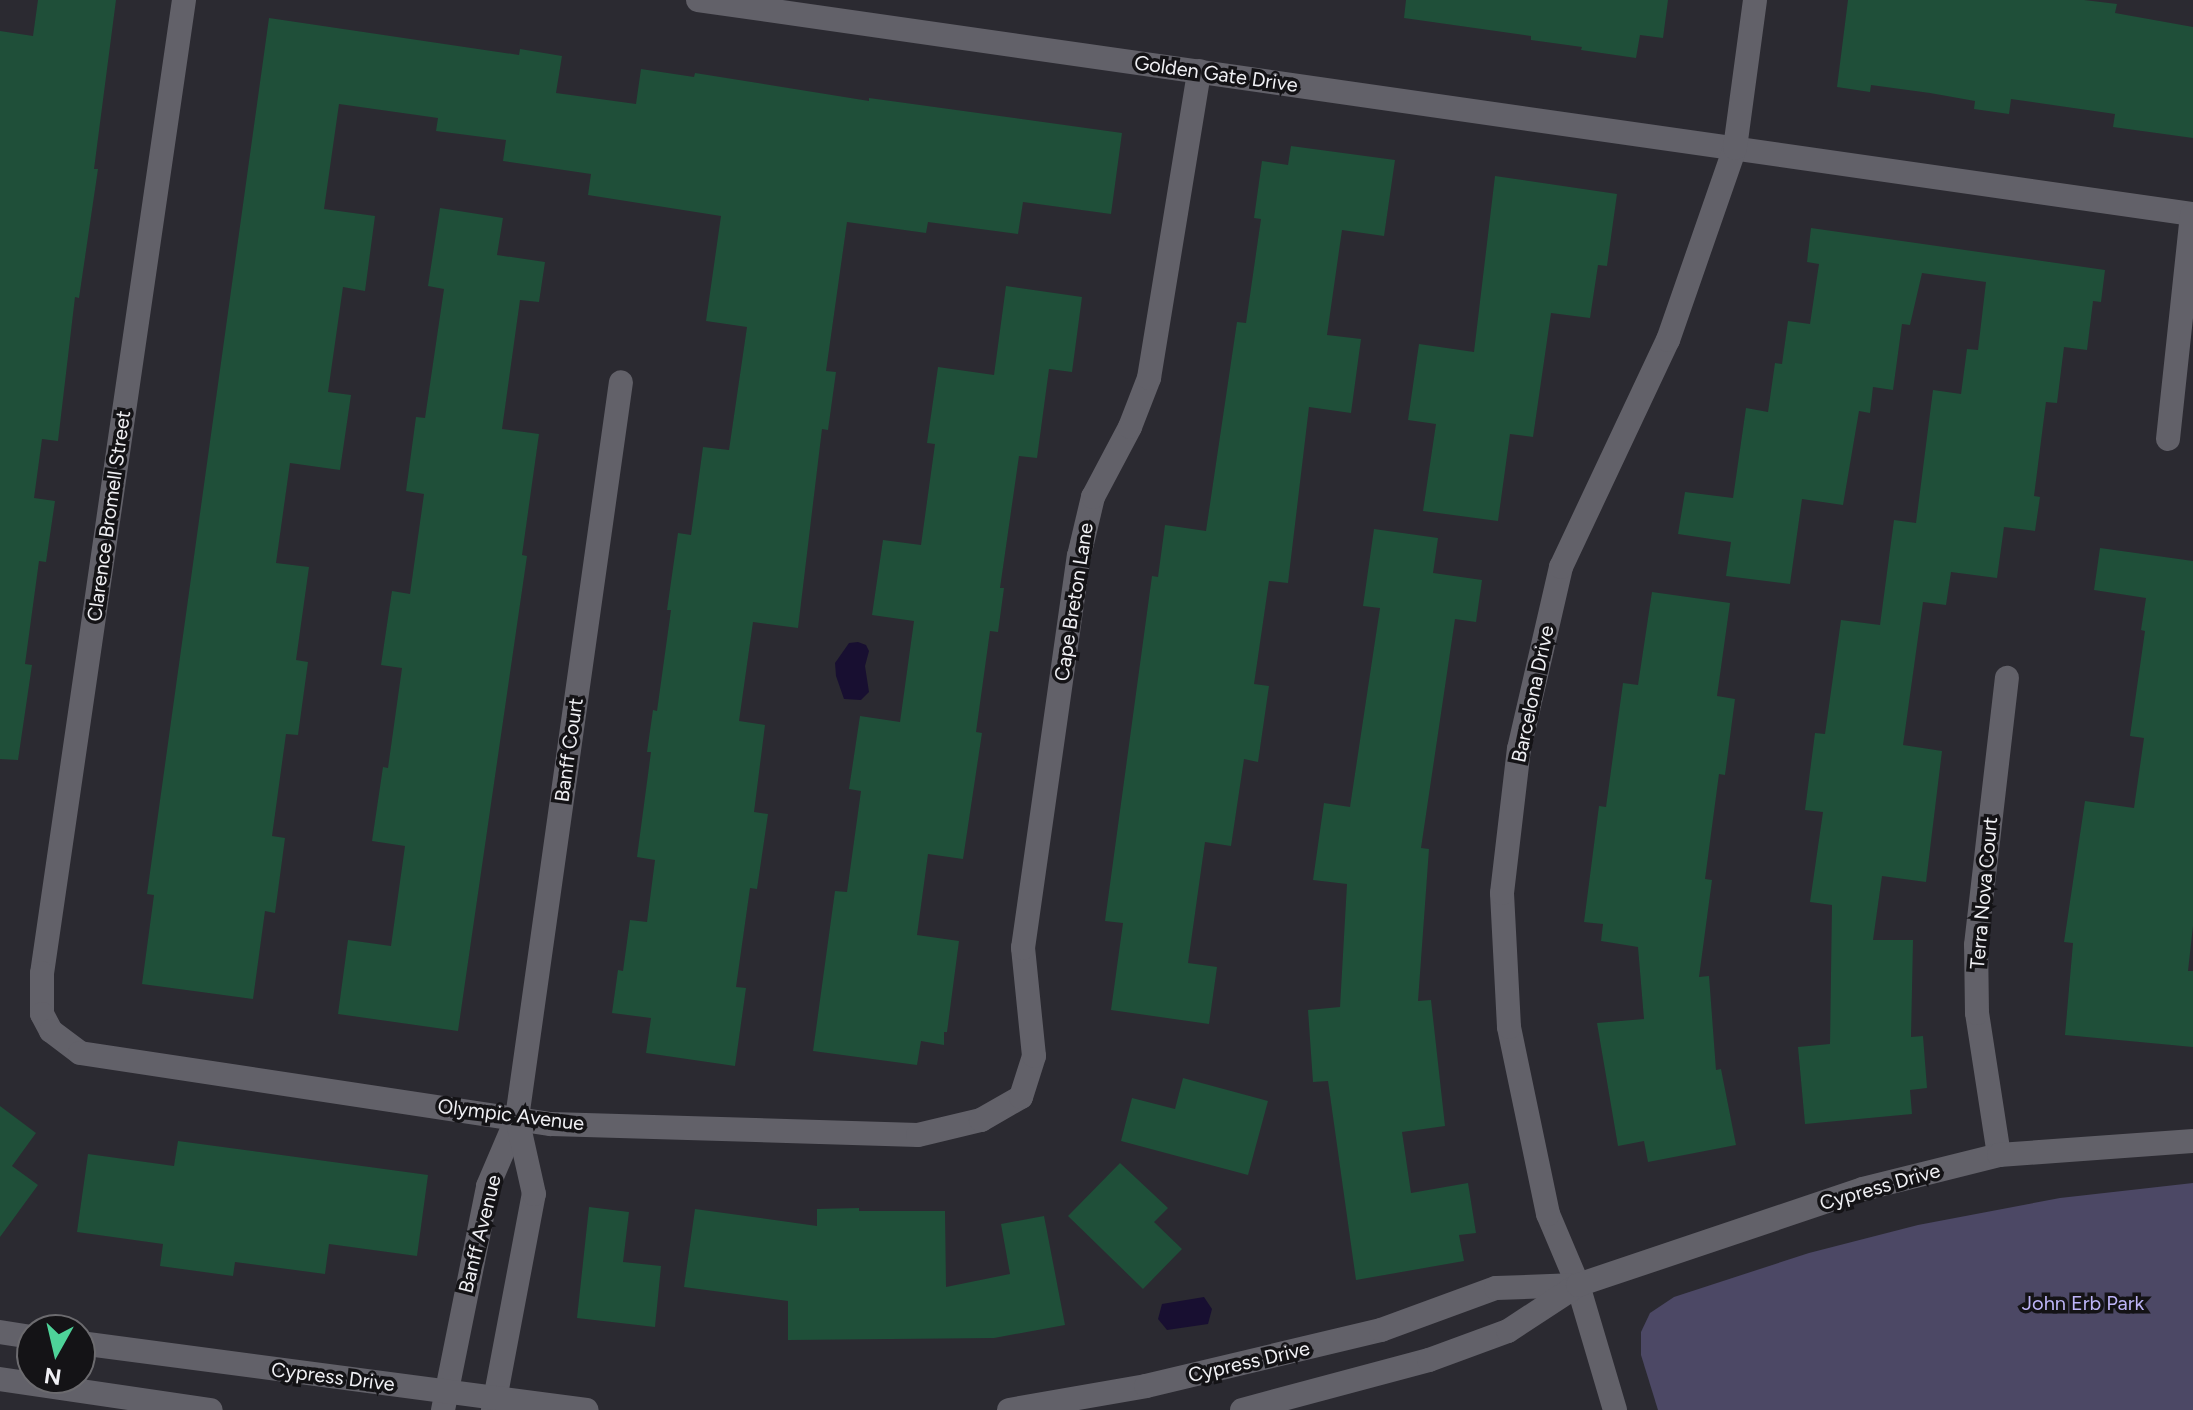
<!DOCTYPE html>
<html>
<head>
<meta charset="utf-8">
<style>
  body { margin:0 }
  #map { position:relative; width:2193px; height:1410px; overflow:hidden; background:#2b2a31; font-family:Figtree,sans-serif }
  div>[style] { position:absolute }
  .green>* { inset:0; background:#4c4865 }
  .water>* { inset:0; background:#180f31 }
  .building>* { inset:0; background:#1f4f39 }
  .street>* { height:24px; margin:-12px; padding:0 12px; transform-origin:12px; border-radius:12px; background:#626169 }
  .secondary>* { height:24px; margin:-12px; padding:0 12px; transform-origin:12px; border-radius:12px; background:#626169 }
  span { translate:-50% -50%; white-space:nowrap; text-align:center; line-height:1.15; -webkit-text-stroke:7px #141316; paint-order:stroke }
  .street-label { font-size:20px; color:#f0f0f4 }
  .park-label { font-size:20px; color:#beb5f8 }
  .north { position:absolute; left:16px; top:1314px; width:80px; height:80px; box-sizing:border-box; background:#141316; border:2px solid #6c6b6f; border-radius:50%; rotate:188deg; font-size:22px; font-weight:700; line-height:32px; text-align:center; color:#f0f0f4 }
  .north::after { content:''; display:block; margin:auto; width:28px; height:36px; background:#4ed399; clip-path:polygon(50% 0,100% 100%,50% 72%,0 100%) }
</style>
</head>
<body>
<div id="map">
  <div class="green">
    <div style="clip-path:polygon(2193px 1183px,2193px 1410px,1658px 1410px,1641px 1355px,1641px 1332px,1650px 1313px,1674px 1297px,1809px 1253px,1918px 1225px,2060px 1198px)"></div>
  </div>
  <div class="water">
    <div style="clip-path:polygon(858px 642px,866px 645px,869px 651px,865px 666px,869px 692px,861px 700px,844px 699px,836px 676px,835px 663px,849px 643px)"></div>
    <div style="clip-path:polygon(1204px 1297px,1212px 1309px,1208px 1324px,1167px 1330px,1158px 1319px,1162px 1304px)"></div>
  </div>
  <div class="building">
    <div style="clip-path:polygon(38px 0,116px 0,94px 169px,98px 169px,79px 298px,75px 297px,58px 441px,42px 439px,34px 498px,55px 501px,46px 562px,39px 561px,25px 664px,32px 665px,18px 760px,0 759px,0 31px,33px 36px)"></div>
    <div style="clip-path:polygon(1406px 0,1668px 0,1663px 38px,1640px 35px,1636px 58px,1581px 50px,1582px 47px,1531px 40px,1531px 36px,1404px 18px)"></div>
    <div style="clip-path:polygon(1848px 0,2084px 0,2117px 4px,2115px 13px,2193px 27px,2193px 138px,2113px 127px,2115px 114px,2011px 99px,2009px 114px,1974px 109px,1975px 101px,1930px 93px,1871px 85px,1870px 92px,1837px 87px)"></div>
    <div style="clip-path:polygon(269px 18px,519px 55px,520px 49px,562px 56px,556px 93px,636px 104px,641px 69px,694px 77px,695px 73px,869px 101px,869px 98px,1122px 133px,1111px 214px,1023px 202px,1018px 234px,928px 222px,926px 233px,847px 222px,826px 371px,836px 372px,828px 430px,822px 429px,798px 628px,753px 622px,739px 721px,765px 725px,754px 812px,768px 814px,757px 889px,750px 888px,736px 987px,746px 988px,735px 1066px,646px 1053px,651px 1018px,612px 1013px,618px 970px,623px 971px,630px 920px,647px 922px,655px 860px,637px 857px,651px 752px,647px 752px,653px 710px,657px 711px,671px 610px,667px 610px,678px 533px,691px 535px,703px 447px,729px 450px,747px 327px,706px 321px,721px 216px,588px 195px,591px 174px,503px 161px,506px 140px,436px 131px,438px 118px,339px 104px,324px 209px,375px 216px,365px 291px,343px 287px,328px 392px,351px 395px,340px 470px,290px 463px,276px 563px,309px 567px,296px 660px,308px 662px,298px 735px,286px 734px,272px 836px,285px 838px,275px 913px,265px 911px,253px 999px,142px 984px,154px 895px,147px 894px)"></div>
    <div style="clip-path:polygon(1291px 146px,1395px 160px,1384px 236px,1342px 230px,1327px 335px,1361px 339px,1351px 413px,1309px 407px,1288px 583px,1269px 581px,1254px 684px,1269px 686px,1258px 762px,1244px 759px,1231px 846px,1205px 842px,1188px 963px,1217px 967px,1209px 1024px,1111px 1010px,1123px 923px,1105px 921px,1152px 576px,1158px 577px,1165px 525px,1206px 531px,1237px 322px,1246px 323px,1261px 219px,1254px 218px,1262px 161px,1288px 165px)"></div>
    <div style="clip-path:polygon(1495px 176px,1617px 194px,1607px 266px,1598px 265px,1590px 318px,1551px 313px,1533px 437px,1510px 434px,1498px 521px,1423px 511px,1436px 424px,1408px 420px,1419px 344px,1474px 352px)"></div>
    <div style="clip-path:polygon(440px 208px,503px 218px,497px 255px,545px 262px,539px 302px,520px 300px,502px 429px,539px 434px,522px 555px,527px 556px,458px 1031px,338px 1014px,348px 940px,391px 946px,405px 846px,372px 841px,383px 767px,388px 768px,402px 668px,381px 665px,392px 591px,410px 594px,424px 494px,406px 491px,416px 417px,425px 418px,444px 289px,428px 286px)"></div>
    <div style="clip-path:polygon(1811px 228px,2105px 270px,2101px 302px,2093px 301px,2087px 350px,2064px 347px,2057px 403px,2046px 402px,2034px 496px,2040px 497px,2035px 531px,2004px 527px,1997px 578px,1951px 572px,1946px 605px,1923px 602px,1903px 745px,1942px 751px,1926px 882px,1882px 876px,1873px 940px,1913px 940px,1911px 1037px,1923px 1036px,1927px 1088px,1910px 1090px,1912px 1114px,1805px 1124px,1798px 1047px,1830px 1044px,1832px 905px,1810px 902px,1823px 812px,1805px 810px,1815px 733px,1825px 734px,1841px 620px,1880px 625px,1894px 520px,1916px 523px,1933px 390px,1961px 394px,1967px 349px,1978px 350px,1986px 282px,1922px 273px,1910px 325px,1902px 324px,1893px 390px,1873px 387px,1870px 413px,1859px 411px,1843px 505px,1802px 499px,1790px 584px,1726px 576px,1731px 542px,1678px 534px,1685px 492px,1733px 498px,1746px 408px,1768px 412px,1775px 363px,1782px 364px,1788px 321px,1810px 324px,1819px 264px,1807px 262px)"></div>
    <div style="clip-path:polygon(1006px 286px,1082px 297px,1072px 372px,1049px 369px,1037px 458px,1019px 456px,1000px 588px,1004px 588px,998px 632px,990px 631px,976px 732px,982px 733px,963px 859px,928px 854px,917px 935px,959px 941px,947px 1032px,944px 1032px,944px 1045px,921px 1041px,917px 1065px,813px 1051px,835px 891px,847px 892px,861px 791px,849px 789px,860px 716px,900px 722px,914px 621px,872px 615px,883px 540px,921px 545px,935px 444px,927px 443px,938px 367px,994px 375px)"></div>
    <div style="clip-path:polygon(1374px 529px,1438px 538px,1433px 573px,1482px 580px,1476px 622px,1455px 619px,1421px 848px,1429px 849px,1418px 1001px,1431px 1000px,1445px 1126px,1402px 1132px,1411px 1193px,1468px 1183px,1476px 1233px,1459px 1235px,1464px 1261px,1356px 1280px,1328px 1081px,1313px 1082px,1308px 1010px,1340px 1007px,1347px 884px,1313px 880px,1324px 803px,1350px 807px,1380px 608px,1363px 606px)"></div>
    <div style="clip-path:polygon(2100px 548px,2193px 561px,2193px 926px,2188px 971px,2193px 971px,2193px 1047px,2065px 1035px,2073px 943px,2064px 942px,2085px 801px,2134px 808px,2144px 738px,2130px 736px,2145px 631px,2141px 630px,2146px 598px,2094px 590px)"></div>
    <div style="clip-path:polygon(1652px 592px,1730px 603px,1717px 696px,1735px 699px,1725px 775px,1719px 774px,1705px 879px,1712px 880px,1699px 977px,1709px 976px,1716px 1070px,1721px 1069px,1736px 1145px,1648px 1162px,1644px 1141px,1618px 1146px,1597px 1023px,1644px 1019px,1638px 947px,1601px 941px,1603px 924px,1584px 922px,1599px 806px,1606px 807px,1623px 683px,1638px 685px)"></div>
    <div style="clip-path:polygon(1183px 1078px,1268px 1101px,1248px 1175px,1121px 1141px,1132px 1098px,1175px 1109px)"></div>
    <div style="clip-path:polygon(0 1106px,36px 1133px,12px 1166px,38px 1185px,0 1237px)"></div>
    <div style="clip-path:polygon(178px 1141px,428px 1175px,417px 1256px,329px 1244px,325px 1274px,235px 1262px,233px 1276px,160px 1266px,163px 1244px,77px 1232px,88px 1154px,174px 1166px)"></div>
    <div style="clip-path:polygon(1120px 1163px,1168px 1208px,1154px 1222px,1182px 1249px,1143px 1289px,1068px 1216px)"></div>
    <div style="clip-path:polygon(589px 1207px,629px 1212px,623px 1262px,661px 1266px,655px 1327px,577px 1318px)"></div>
    <div style="clip-path:polygon(859px 1208px,859px 1211px,945px 1211px,946px 1287px,1010px 1274px,1001px 1224px,1044px 1216px,1065px 1325px,994px 1338px,788px 1340px,788px 1301px,684px 1287px,695px 1209px,817px 1226px,817px 1209px)"></div>
  </div>
  <div class="street">
    <div style="left:184px;top:0;width:983px;rotate:98.3deg"></div>
    <div style="left:42px;top:973px;width:41px;rotate:90deg"></div>
    <div style="left:42px;top:1014px;width:19px;rotate:62deg"></div>
    <div style="left:51px;top:1031px;width:36px;rotate:37deg"></div>
    <div style="left:80px;top:1053px;width:476px;rotate:8.6deg"></div>
    <div style="left:551px;top:1124px;width:367px;rotate:1.7deg"></div>
    <div style="left:918px;top:1135px;width:65px;rotate:-13.4deg"></div>
    <div style="left:981px;top:1120px;width:46px;rotate:-29.9deg"></div>
    <div style="left:1021px;top:1097px;width:43px;rotate:-72.4deg"></div>
    <div style="left:1034px;top:1056px;width:109px;rotate:-95.8deg"></div>
    <div style="left:1023px;top:948px;width:396px;rotate:-81.9deg"></div>
    <div style="left:1079px;top:556px;width:61px;rotate:-76.7deg"></div>
    <div style="left:1093px;top:497px;width:79px;rotate:-62.1deg"></div>
    <div style="left:1130px;top:427px;width:53px;rotate:-68.8deg"></div>
    <div style="left:1149px;top:378px;width:311px;rotate:-80.7deg"></div>
    <div style="left:698px;top:0;width:1510px;rotate:8.15deg"></div>
    <div style="left:2168px;top:439px;width:226px;rotate:-83.9deg"></div>
    <div style="left:1999px;top:1155px;width:144px;rotate:-98.8deg"></div>
    <div style="left:1977px;top:1013px;width:68px;rotate:-90.8deg"></div>
    <div style="left:1976px;top:945px;width:269px;rotate:-83.4deg"></div>
    <div style="left:443px;top:1410px;width:228px;rotate:-78.6deg"></div>
    <div style="left:488px;top:1186px;width:74px;rotate:-66.9deg"></div>
    <div style="left:517px;top:1118px;width:743px;rotate:-81.96deg"></div>
    <div style="left:493px;top:1410px;width:220px;rotate:-79.3deg"></div>
    <div style="left:534px;top:1194px;width:78px;rotate:-102.6deg"></div>
    <div style="left:1615px;top:1410px;width:130px;rotate:-106.5deg"></div>
    <div style="left:1578px;top:1285px;width:77px;rotate:-112.9deg"></div>
    <div style="left:1548px;top:1214px;width:191px;rotate:-101.8deg"></div>
    <div style="left:1509px;top:1027px;width:134px;rotate:-93deg"></div>
    <div style="left:1502px;top:893px;width:145px;rotate:-83.3deg"></div>
    <div style="left:1519px;top:749px;width:187px;rotate:-77deg"></div>
    <div style="left:1561px;top:567px;width:251px;rotate:-64.8deg"></div>
    <div style="left:1668px;top:340px;width:203px;rotate:-70.8deg"></div>
    <div style="left:1735px;top:148px;width:149px;rotate:-82.3deg"></div>
  </div>
  <div class="secondary">
    <div style="left:0;top:1332px;width:32px;rotate:9deg"></div>
    <div style="left:80px;top:1343px;width:511px;rotate:7.53deg"></div>
    <div style="left:0;top:1379px;width:213px;rotate:8.4deg"></div>
    <div style="left:1009px;top:1410px;width:139px;rotate:-9.9deg"></div>
    <div style="left:1146px;top:1386px;width:242px;rotate:-13.4deg"></div>
    <div style="left:1381px;top:1330px;width:122px;rotate:-20.1deg"></div>
    <div style="left:1496px;top:1288px;width:80px;rotate:-2.1deg"></div>
    <div style="left:1242px;top:1410px;width:194px;rotate:-15deg"></div>
    <div style="left:1429px;top:1360px;width:84px;rotate:-20.2deg"></div>
    <div style="left:1508px;top:1331px;width:84px;rotate:-33.3deg"></div>
    <div style="left:1578px;top:1285px;width:301px;rotate:-18.6deg"></div>
    <div style="left:1863px;top:1189px;width:140px;rotate:-14deg"></div>
    <div style="left:1999px;top:1155px;width:195px;rotate:-4.1deg"></div>
  </div>
  <div class="street-label">
    <span style="left:1216px;top:74px;rotate:8deg">Golden Gate Drive</span>
    <span style="left:109px;top:516px;rotate:-82deg">Clarence Bromell Street</span>
    <span style="left:1074px;top:602px;rotate:-81deg">Cape Breton Lane</span>
    <span style="left:1533px;top:694px;rotate:-78deg">Barcelona Drive</span>
    <span style="left:569px;top:750px;rotate:-82deg">Banff Court</span>
    <span style="left:1984px;top:893px;rotate:-85deg">Terra Nova Court</span>
    <span style="left:511px;top:1115px;rotate:7deg">Olympic Avenue</span>
    <span style="left:1880px;top:1187px;rotate:-16deg">Cypress Drive</span>
    <span style="left:480px;top:1234px;rotate:-76deg">Banff Avenue</span>
    <span style="left:1249px;top:1362px;rotate:-13deg">Cypress Drive</span>
    <span style="left:333px;top:1377px;rotate:7deg">Cypress Drive</span>
  </div>
  <div class="park-label">
    <span style="left:2083px;top:1303px">John Erb Park</span>
  </div>
  <div class="north">N</div>
</div>
</body>
</html>
